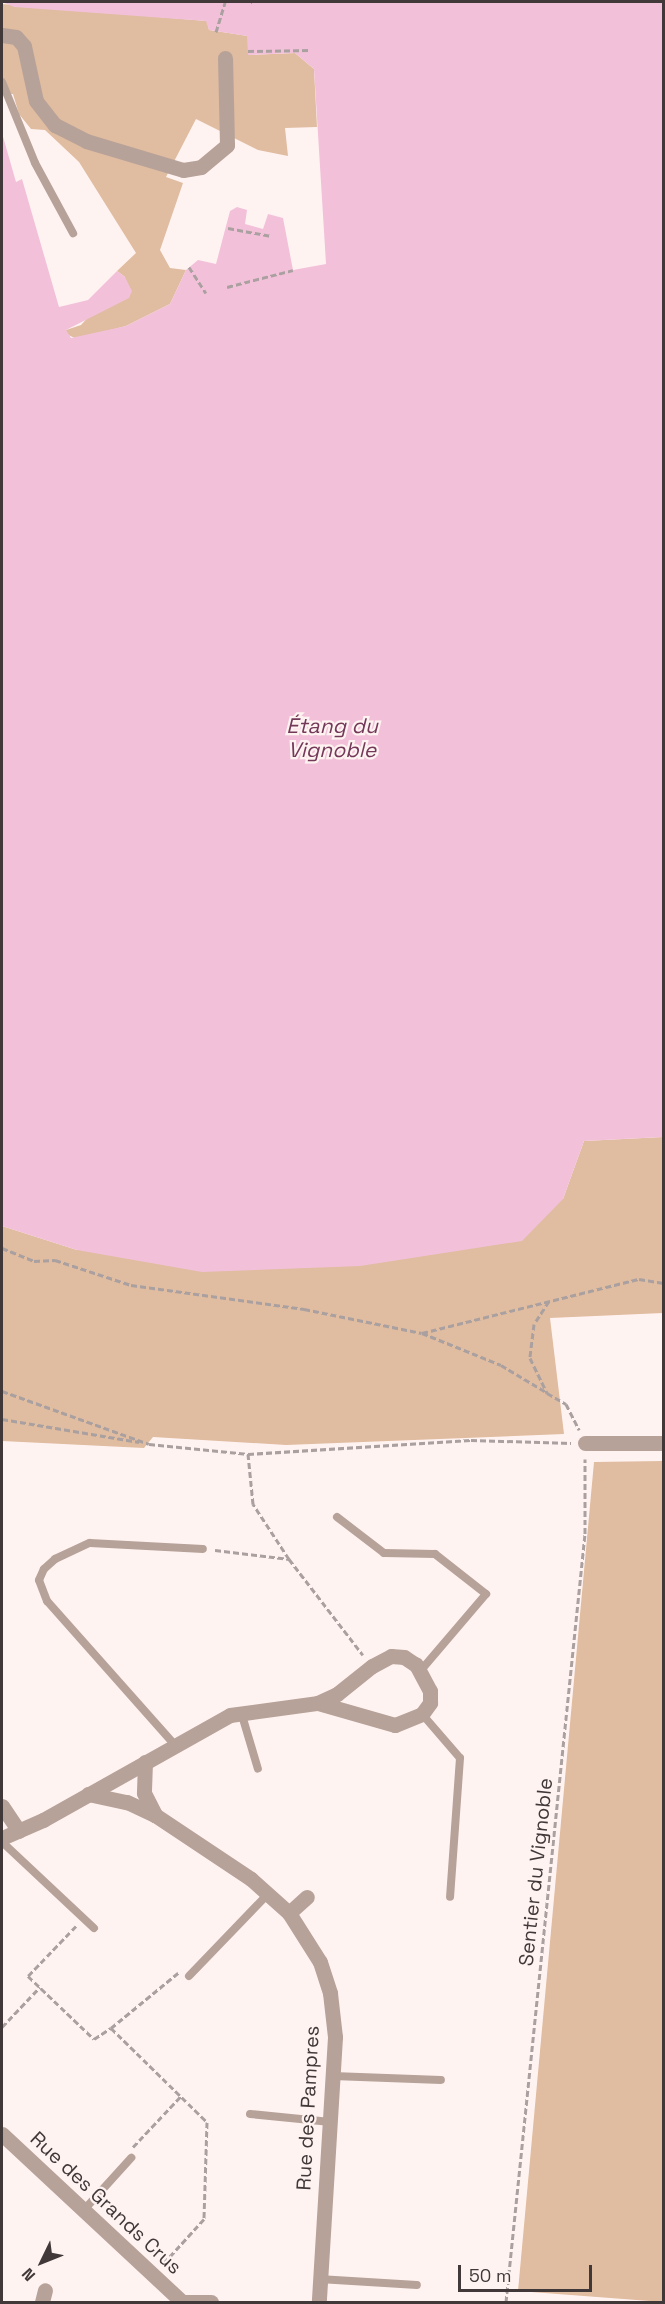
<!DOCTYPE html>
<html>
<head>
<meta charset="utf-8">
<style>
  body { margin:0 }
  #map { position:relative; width:665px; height:2304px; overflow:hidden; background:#fff3f2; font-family:"Space Grotesk",sans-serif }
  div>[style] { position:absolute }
  .green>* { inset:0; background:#e0bca0 }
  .water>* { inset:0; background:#f2c1d9 }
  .path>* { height:3px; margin-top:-1.5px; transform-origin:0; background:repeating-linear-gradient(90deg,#aaa0a0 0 6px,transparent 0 9px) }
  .lane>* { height:8px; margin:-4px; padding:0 4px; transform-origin:4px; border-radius:4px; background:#b7a299 }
  .street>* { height:15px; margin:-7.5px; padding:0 7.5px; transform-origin:7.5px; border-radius:7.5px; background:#b7a299 }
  span { translate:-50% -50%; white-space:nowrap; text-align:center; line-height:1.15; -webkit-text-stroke:4.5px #fff3f2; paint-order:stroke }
  .street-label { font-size:20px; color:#413939 }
  .water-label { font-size:21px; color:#743959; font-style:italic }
  .frame { position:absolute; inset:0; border:3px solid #413939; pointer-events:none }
  .north { position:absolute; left:12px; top:2232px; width:60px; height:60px; -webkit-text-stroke:4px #fff3f2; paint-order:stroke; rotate:227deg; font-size:16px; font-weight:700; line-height:24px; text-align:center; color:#413939 }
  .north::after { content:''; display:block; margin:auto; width:21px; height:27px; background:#413939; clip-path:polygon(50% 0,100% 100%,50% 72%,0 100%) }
  .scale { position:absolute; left:458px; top:2265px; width:134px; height:27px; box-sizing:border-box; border:3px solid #413939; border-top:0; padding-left:8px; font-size:18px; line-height:21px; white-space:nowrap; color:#413939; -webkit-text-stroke:4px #fff3f2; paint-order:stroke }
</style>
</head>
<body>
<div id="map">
  <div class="green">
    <div style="clip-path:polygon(2px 4px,207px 21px,209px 30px,248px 36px,248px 55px,295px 53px,314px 69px,317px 127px,285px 128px,288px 156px,258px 150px,196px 119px,166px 177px,183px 183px,160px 250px,170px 268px,186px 270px,170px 304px,126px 326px,77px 339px,66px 334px,66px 330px,81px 325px,125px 277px,117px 271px,136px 253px,79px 162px,45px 130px,31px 129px,19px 114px,13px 94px,2px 94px)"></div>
    <div style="clip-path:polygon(663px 1137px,663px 1313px,550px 1318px,564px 1434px,286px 1445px,153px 1437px,144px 1448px,2px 1441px,2px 1226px,77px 1250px,563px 1199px,584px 1141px)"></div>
    <div style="clip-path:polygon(663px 1461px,663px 2302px,518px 2291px,594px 1462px)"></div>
  </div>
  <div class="water">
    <div style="clip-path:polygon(2px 2px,663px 2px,663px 1137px,584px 1141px,563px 1199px,522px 1241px,360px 1266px,202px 1272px,77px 1250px,2px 1226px,2px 133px,16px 182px,22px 179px,59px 307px,88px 300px,117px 271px,125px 277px,132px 291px,129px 298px,66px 330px,71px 338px,126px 326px,170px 304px,186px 270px,198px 260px,216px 264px,230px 211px,237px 207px,247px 210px,245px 224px,263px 229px,268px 214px,283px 218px,293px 270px,326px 264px,314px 69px,295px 53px,248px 55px,247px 36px,209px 30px,206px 21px,14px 7px)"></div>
  </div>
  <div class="path">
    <div style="left:251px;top:2px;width:1px"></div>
    <div style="left:216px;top:32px;width:31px;rotate:-73deg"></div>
    <div style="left:248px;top:51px;width:63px;rotate:-0.9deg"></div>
    <div style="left:228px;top:228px;width:44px;rotate:10.5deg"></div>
    <div style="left:189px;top:267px;width:31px;rotate:57deg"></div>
    <div style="left:227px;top:287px;width:68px;rotate:-14.4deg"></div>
    <div style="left:2px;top:1248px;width:35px;rotate:22deg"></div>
    <div style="left:34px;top:1261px;width:21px;rotate:-3deg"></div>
    <div style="left:55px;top:1260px;width:80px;rotate:18.2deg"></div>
    <div style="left:131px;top:1285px;width:175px;rotate:7.9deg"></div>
    <div style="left:304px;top:1309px;width:120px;rotate:11.5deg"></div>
    <div style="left:422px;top:1333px;width:224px;rotate:-14deg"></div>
    <div style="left:639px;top:1279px;width:25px;rotate:9deg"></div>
    <div style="left:549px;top:1301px;width:27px;rotate:123deg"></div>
    <div style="left:534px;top:1324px;width:34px;rotate:97deg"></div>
    <div style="left:530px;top:1358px;width:39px;rotate:64deg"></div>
    <div style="left:547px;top:1393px;width:22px;rotate:30deg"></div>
    <div style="left:566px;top:1404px;width:29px;rotate:63deg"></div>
    <div style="left:422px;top:1333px;width:85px;rotate:22.1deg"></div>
    <div style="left:501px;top:1365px;width:52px;rotate:31deg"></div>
    <div style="left:2px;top:1391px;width:156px;rotate:19.8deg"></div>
    <div style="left:149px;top:1444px;width:100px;rotate:5.8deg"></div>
    <div style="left:248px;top:1454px;width:223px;rotate:-3.6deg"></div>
    <div style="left:471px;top:1440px;width:100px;rotate:1.7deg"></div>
    <div style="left:2px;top:1419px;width:139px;rotate:9.5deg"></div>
    <div style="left:215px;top:1550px;width:75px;rotate:6.9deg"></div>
    <div style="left:289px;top:1559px;width:66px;rotate:-123.2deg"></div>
    <div style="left:253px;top:1504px;width:50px;rotate:-95.7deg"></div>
    <div style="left:289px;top:1559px;width:121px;rotate:52.4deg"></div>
    <div style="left:76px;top:1926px;width:69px;rotate:133.8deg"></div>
    <div style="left:28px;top:1976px;width:91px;rotate:43.7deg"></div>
    <div style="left:94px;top:2039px;width:20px;rotate:-33deg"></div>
    <div style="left:111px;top:2028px;width:134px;rotate:44.4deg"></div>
    <div style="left:207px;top:2122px;width:97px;rotate:91.8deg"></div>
    <div style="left:204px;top:2219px;width:61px;rotate:132.3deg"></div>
    <div style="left:2px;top:2027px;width:55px;rotate:-46.5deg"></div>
    <div style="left:111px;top:2028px;width:87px;rotate:-39.4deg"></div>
    <div style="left:133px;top:2147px;width:70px;rotate:-46.7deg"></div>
    <div style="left:506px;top:2302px;width:772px;rotate:-84.13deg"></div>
    <div style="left:585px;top:1534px;width:75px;rotate:-90deg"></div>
  </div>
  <div class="lane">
    <div style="left:2px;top:82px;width:87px;rotate:67.8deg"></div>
    <div style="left:35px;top:163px;width:80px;rotate:61.5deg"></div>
    <div style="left:337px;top:1517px;width:59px;rotate:37.5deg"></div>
    <div style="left:384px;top:1553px;width:51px;rotate:1.1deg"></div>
    <div style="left:435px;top:1554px;width:65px;rotate:38.1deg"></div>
    <div style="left:486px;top:1594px;width:100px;rotate:130.5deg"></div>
    <div style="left:241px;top:1712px;width:59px;rotate:73.4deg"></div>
    <div style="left:422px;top:1714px;width:58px;rotate:49.2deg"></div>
    <div style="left:460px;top:1758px;width:139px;rotate:94.1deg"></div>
    <div style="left:174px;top:1744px;width:191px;rotate:-131.6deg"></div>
    <div style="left:47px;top:1601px;width:22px;rotate:-111deg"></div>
    <div style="left:39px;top:1580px;width:12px;rotate:-66deg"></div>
    <div style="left:44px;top:1569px;width:15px;rotate:-42deg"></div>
    <div style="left:55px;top:1559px;width:38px;rotate:-25deg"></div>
    <div style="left:90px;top:1543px;width:113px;rotate:3deg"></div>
    <div style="left:2px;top:1842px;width:126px;rotate:43.1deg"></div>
    <div style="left:189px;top:1976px;width:115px;rotate:-46.1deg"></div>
    <div style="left:333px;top:2076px;width:108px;rotate:2.1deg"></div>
    <div style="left:250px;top:2114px;width:81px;rotate:5.6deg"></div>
    <div style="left:83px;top:2211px;width:72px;rotate:-47.8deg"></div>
    <div style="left:319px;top:2279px;width:98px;rotate:3.5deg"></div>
  </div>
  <div class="street">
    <div style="left:2px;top:35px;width:14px;rotate:8deg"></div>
    <div style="left:16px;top:37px;width:12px;rotate:48deg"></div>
    <div style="left:24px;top:46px;width:56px;rotate:77.7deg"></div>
    <div style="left:36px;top:101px;width:31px;rotate:52deg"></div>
    <div style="left:55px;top:125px;width:35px;rotate:27deg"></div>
    <div style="left:86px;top:141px;width:101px;rotate:16.6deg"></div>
    <div style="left:183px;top:170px;width:18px;rotate:-9deg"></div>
    <div style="left:201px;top:167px;width:34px;rotate:-40deg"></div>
    <div style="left:227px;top:145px;width:87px;rotate:-91.3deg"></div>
    <div style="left:585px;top:1443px;width:79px"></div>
    <div style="left:145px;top:1762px;width:31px;rotate:92deg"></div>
    <div style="left:144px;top:1793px;width:25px;rotate:63deg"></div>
    <div style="left:88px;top:1794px;width:40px;rotate:12deg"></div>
    <div style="left:127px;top:1802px;width:31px;rotate:25deg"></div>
    <div style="left:155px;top:1815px;width:115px;rotate:33.7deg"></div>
    <div style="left:251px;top:1879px;width:51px;rotate:41.8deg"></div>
    <div style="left:289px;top:1913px;width:58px;rotate:57.7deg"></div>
    <div style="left:320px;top:1962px;width:33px;rotate:72deg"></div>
    <div style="left:330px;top:1993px;width:44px;rotate:83.5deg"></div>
    <div style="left:335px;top:2037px;width:265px;rotate:93.5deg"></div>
    <div style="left:2px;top:1806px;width:30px;rotate:56deg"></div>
    <div style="left:2px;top:1838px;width:45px;rotate:-23.7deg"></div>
    <div style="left:43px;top:1820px;width:214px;rotate:-29.3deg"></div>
    <div style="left:230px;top:1715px;width:89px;rotate:-7.8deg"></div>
    <div style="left:318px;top:1703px;width:80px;rotate:15.9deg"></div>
    <div style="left:395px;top:1725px;width:29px;rotate:-22deg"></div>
    <div style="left:422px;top:1714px;width:14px;rotate:-54deg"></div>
    <div style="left:430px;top:1703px;width:12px;rotate:-90deg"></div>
    <div style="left:430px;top:1691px;width:30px;rotate:-118deg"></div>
    <div style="left:416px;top:1665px;width:14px;rotate:-146deg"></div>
    <div style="left:404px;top:1657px;width:13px;rotate:-176deg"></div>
    <div style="left:391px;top:1656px;width:21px;rotate:152deg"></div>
    <div style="left:372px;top:1666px;width:45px;rotate:141.3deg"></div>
    <div style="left:337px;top:1694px;width:21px;rotate:155deg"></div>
    <div style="left:289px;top:1913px;width:24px;rotate:-42deg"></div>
    <div style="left:2px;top:2134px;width:246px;rotate:43deg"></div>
    <div style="left:42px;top:2302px;width:12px;rotate:-76deg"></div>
    <div style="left:180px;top:2302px;width:31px"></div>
  </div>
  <div class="street-label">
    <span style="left:536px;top:1872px;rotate:-84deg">Sentier du Vignoble</span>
    <span style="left:308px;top:2108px;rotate:-87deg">Rue des Pampres</span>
    <span style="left:106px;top:2203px;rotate:43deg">Rue des Grands Crus</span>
  </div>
  <div class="water-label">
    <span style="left:332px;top:738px">Étang du<br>Vignoble</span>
  </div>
  <div class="frame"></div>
  <div class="north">N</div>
  <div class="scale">50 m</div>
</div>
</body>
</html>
